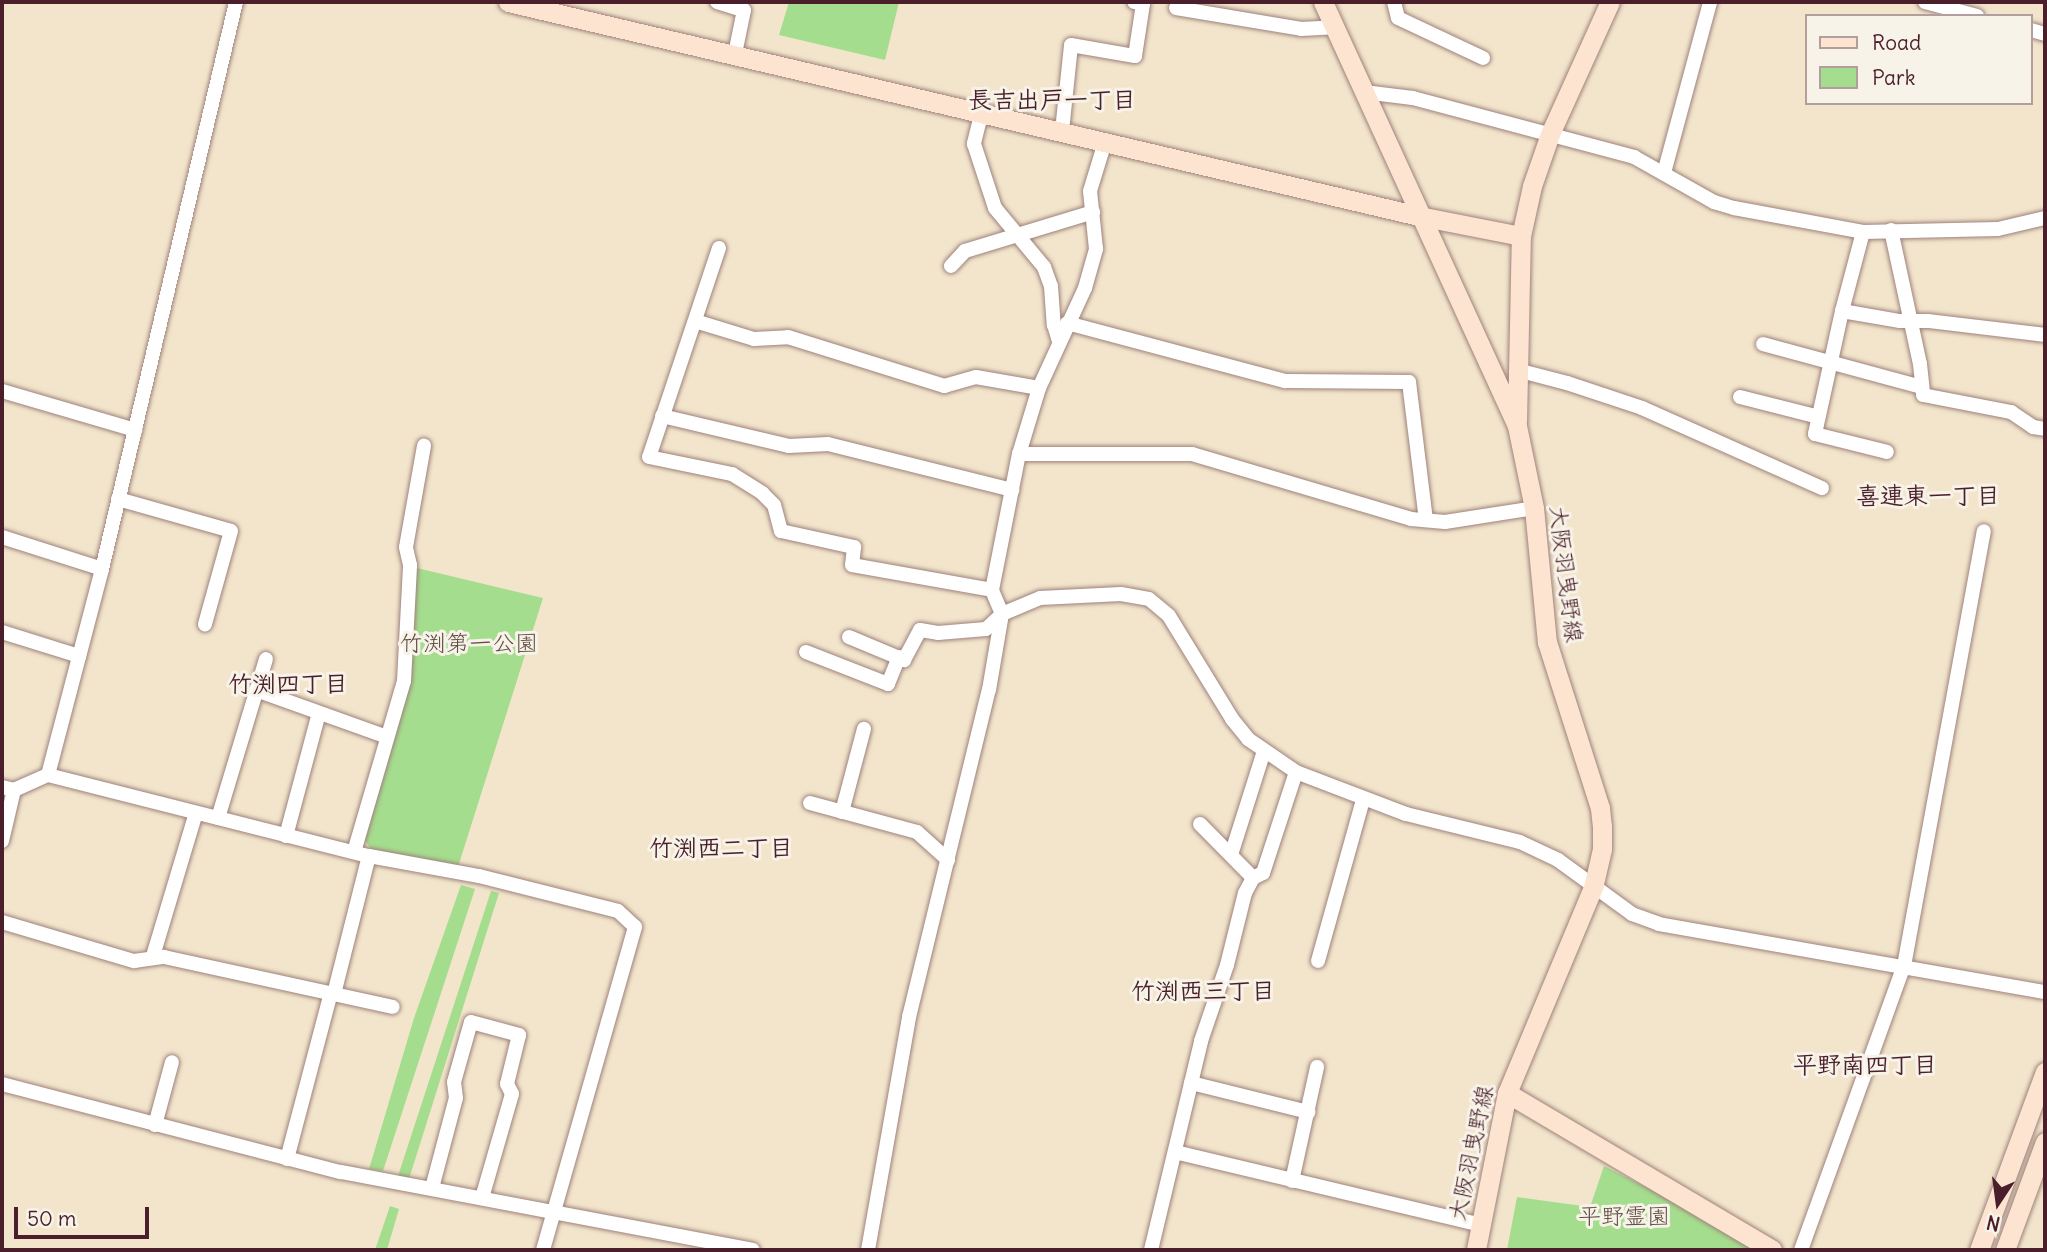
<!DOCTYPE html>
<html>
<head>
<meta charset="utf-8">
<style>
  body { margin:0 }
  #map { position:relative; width:2047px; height:1252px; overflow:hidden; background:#f3e5cc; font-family:Delius,"Klee One",sans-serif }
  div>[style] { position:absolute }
  .green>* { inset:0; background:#a5dd8e }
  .roads { filter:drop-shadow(0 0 2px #9e827c) drop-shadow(0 0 2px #9e827c) }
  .street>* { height:14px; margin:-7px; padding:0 7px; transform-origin:7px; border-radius:7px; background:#fff }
  .secondary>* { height:19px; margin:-9.5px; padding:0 9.5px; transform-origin:9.5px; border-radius:9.5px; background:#fde4d1 }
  span { translate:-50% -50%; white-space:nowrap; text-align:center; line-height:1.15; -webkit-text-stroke:6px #f7f3e8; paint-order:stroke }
  .street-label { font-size:23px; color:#4a1f2b }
  .park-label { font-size:23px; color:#614e44 }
  .neighbourhood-label { font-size:24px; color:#4a1f2b; font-weight:700 }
  .frame { position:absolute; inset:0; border:4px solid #4a1f2b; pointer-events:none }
  .legend { position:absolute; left:1805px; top:14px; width:228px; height:91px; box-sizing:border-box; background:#f7f3e8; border:2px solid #b29e9c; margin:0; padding:9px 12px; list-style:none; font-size:21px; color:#4a1f2b }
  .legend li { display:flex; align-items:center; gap:14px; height:35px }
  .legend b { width:35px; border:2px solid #b29e9c }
  .north { position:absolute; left:1963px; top:1168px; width:70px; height:70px; -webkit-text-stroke:5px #f7f3e8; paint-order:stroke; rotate:193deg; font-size:19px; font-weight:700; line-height:28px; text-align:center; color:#4a1f2b }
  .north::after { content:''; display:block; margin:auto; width:24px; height:32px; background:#4a1f2b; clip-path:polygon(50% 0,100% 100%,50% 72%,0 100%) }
  .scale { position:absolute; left:14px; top:1207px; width:135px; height:32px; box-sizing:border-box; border:4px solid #4a1f2b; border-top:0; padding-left:9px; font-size:21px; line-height:24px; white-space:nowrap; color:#4a1f2b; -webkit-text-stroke:5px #f7f3e8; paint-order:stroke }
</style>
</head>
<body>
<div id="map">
  <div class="green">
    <div style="clip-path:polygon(789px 2px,899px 2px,885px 60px,779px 35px)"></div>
    <div style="clip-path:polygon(413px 567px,543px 598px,458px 867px,371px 849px,363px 838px,410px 682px)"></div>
    <div style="clip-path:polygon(461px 885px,475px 889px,383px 1171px,369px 1169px,414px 1018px)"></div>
    <div style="clip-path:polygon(491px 891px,499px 893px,409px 1179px,398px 1176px)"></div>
    <div style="clip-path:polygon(1604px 1166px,1683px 1206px,1753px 1250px,1507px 1250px,1517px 1197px,1590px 1207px)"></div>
    <div style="clip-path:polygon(390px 1206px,399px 1209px,387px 1250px,375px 1250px)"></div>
  </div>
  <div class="roads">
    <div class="street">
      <div style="left:717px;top:2px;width:28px;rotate:17deg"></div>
      <div style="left:744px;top:10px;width:45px;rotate:101.6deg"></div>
      <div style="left:1394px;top:2px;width:16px;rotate:76deg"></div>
      <div style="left:1398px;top:18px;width:94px;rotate:25.2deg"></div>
      <div style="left:1925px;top:2px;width:54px;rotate:15.1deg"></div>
      <div style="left:1176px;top:8px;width:127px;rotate:9.5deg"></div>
      <div style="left:1301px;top:29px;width:33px;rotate:-3deg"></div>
      <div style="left:2031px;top:30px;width:15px;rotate:16deg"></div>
      <div style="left:1364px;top:92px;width:49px;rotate:7deg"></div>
      <div style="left:1413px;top:98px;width:229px;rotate:14.9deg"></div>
      <div style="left:1634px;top:157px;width:92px;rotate:29.4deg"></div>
      <div style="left:1714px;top:202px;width:21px;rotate:17deg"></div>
      <div style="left:1734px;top:208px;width:131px;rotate:10.5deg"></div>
      <div style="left:1863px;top:232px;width:135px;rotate:-1.3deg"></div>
      <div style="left:1998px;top:229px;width:48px;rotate:-13.2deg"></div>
      <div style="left:982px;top:111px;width:34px;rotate:104deg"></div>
      <div style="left:974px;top:144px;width:67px;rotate:71.8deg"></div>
      <div style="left:995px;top:208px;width:77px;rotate:50.3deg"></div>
      <div style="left:1044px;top:267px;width:20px;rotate:70deg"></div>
      <div style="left:1051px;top:286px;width:39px;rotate:86deg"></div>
      <div style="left:1054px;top:325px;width:17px;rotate:73deg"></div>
      <div style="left:1062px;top:131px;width:86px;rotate:-84deg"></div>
      <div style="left:1071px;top:45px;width:65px;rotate:9.8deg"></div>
      <div style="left:1135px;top:56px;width:53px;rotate:-81.3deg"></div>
      <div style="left:1143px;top:4px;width:9px;rotate:-167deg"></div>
      <div style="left:1664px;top:173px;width:177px;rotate:-74.9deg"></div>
      <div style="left:1891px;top:230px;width:137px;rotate:77.8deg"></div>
      <div style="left:1920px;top:364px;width:31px;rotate:84deg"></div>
      <div style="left:1923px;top:395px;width:90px;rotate:10.9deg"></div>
      <div style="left:2011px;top:412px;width:27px;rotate:34deg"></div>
      <div style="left:2033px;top:427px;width:12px;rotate:9deg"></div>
      <div style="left:1863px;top:232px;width:82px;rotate:104.9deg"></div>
      <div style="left:1842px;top:311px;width:126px;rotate:102.4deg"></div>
      <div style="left:1815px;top:434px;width:74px;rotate:14deg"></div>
      <div style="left:719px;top:248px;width:220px;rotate:108.5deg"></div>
      <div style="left:649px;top:457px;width:85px;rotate:11.6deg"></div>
      <div style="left:732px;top:474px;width:36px;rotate:32deg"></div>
      <div style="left:762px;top:493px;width:17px;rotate:45deg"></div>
      <div style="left:774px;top:505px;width:27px;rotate:75deg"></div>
      <div style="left:781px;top:531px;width:75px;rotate:12.4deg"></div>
      <div style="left:854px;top:547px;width:18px;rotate:96deg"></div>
      <div style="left:852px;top:565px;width:142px;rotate:10.1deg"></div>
      <div style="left:951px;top:266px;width:21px;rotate:-47deg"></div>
      <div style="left:965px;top:251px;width:134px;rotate:-16.9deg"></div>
      <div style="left:1842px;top:311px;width:59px;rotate:9.8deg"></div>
      <div style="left:1900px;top:321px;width:28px"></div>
      <div style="left:1928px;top:321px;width:118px;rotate:6.8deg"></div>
      <div style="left:695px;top:321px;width:62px;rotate:17deg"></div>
      <div style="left:754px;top:339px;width:34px;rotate:-3deg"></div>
      <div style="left:788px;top:337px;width:164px;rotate:17.4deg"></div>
      <div style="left:944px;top:386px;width:33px;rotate:-16deg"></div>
      <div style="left:976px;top:377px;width:64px;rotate:9.9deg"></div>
      <div style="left:1067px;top:323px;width:226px;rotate:14.9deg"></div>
      <div style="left:1285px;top:381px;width:124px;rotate:0.5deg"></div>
      <div style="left:1409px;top:382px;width:139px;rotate:83deg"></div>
      <div style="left:1763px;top:344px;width:164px;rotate:15.2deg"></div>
      <div style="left:1517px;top:370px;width:52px;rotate:14.6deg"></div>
      <div style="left:1567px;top:383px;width:79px;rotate:18.4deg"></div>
      <div style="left:1642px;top:408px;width:197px;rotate:24deg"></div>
      <div style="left:2px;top:391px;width:139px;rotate:16.3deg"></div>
      <div style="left:1740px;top:397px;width:81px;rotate:14.2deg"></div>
      <div style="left:662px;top:416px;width:130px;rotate:13.3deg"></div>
      <div style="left:789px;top:446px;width:39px;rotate:-3deg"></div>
      <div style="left:828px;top:444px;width:190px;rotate:14deg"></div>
      <div style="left:1019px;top:454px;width:173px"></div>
      <div style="left:1192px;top:454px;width:228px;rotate:16.5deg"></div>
      <div style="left:1411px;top:519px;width:34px;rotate:5deg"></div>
      <div style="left:1445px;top:522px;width:90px;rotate:-8.9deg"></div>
      <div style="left:118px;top:499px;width:117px;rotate:15.8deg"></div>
      <div style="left:231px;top:531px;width:97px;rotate:105.6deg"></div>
      <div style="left:2px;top:537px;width:105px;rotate:17.7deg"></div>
      <div style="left:2px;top:632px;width:81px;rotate:17.3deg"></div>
      <div style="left:849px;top:637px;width:60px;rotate:22.7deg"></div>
      <div style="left:904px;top:660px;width:34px;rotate:-62deg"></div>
      <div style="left:920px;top:630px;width:18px;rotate:9deg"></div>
      <div style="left:938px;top:633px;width:48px;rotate:-4.8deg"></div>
      <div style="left:986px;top:629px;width:22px;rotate:-43deg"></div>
      <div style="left:1002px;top:614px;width:41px;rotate:-22.8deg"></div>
      <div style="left:1040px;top:598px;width:81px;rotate:-2.8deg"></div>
      <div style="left:1121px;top:594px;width:28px;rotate:10deg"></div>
      <div style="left:1149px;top:599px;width:26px;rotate:40deg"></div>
      <div style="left:1169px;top:616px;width:121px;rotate:58.5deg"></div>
      <div style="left:1232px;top:719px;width:26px;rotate:51deg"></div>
      <div style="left:1248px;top:739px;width:58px;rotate:34.5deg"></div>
      <div style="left:1296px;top:772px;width:118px;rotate:20.9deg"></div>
      <div style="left:1406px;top:814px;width:117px;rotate:13.8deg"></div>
      <div style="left:1520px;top:842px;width:42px;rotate:25.3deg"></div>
      <div style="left:1558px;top:860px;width:92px;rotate:36.1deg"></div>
      <div style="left:1632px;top:914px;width:29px;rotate:20deg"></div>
      <div style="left:1659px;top:924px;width:392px;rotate:10deg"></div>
      <div style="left:806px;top:652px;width:88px;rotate:21.3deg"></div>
      <div style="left:888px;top:684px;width:29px;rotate:-68deg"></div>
      <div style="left:256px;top:690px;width:139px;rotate:19.7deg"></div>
      <div style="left:48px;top:775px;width:213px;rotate:-75.3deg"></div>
      <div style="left:102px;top:569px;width:583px;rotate:-76.7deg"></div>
      <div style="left:2px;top:787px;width:12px;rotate:14deg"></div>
      <div style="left:14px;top:790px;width:37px;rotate:-24deg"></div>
      <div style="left:48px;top:775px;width:331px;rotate:14.2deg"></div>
      <div style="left:369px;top:856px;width:112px;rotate:10.3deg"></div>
      <div style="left:479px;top:876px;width:143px;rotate:14.1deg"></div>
      <div style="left:618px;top:911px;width:23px;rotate:43deg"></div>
      <div style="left:635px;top:927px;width:336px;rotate:105.9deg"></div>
      <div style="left:810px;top:803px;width:111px;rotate:15.2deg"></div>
      <div style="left:917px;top:832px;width:42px;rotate:42.1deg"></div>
      <div style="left:842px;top:812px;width:86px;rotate:-75.2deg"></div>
      <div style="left:218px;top:818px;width:166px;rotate:-73.2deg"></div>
      <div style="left:1200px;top:824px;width:76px;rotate:45.5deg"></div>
      <div style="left:286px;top:836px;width:127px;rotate:-75deg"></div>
      <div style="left:2px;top:841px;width:52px;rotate:-76.8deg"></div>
      <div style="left:354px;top:852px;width:178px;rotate:-73.7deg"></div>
      <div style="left:404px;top:681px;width:116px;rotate:-87deg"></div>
      <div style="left:410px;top:565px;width:18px;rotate:-103deg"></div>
      <div style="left:406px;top:547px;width:103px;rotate:-79.9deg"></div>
      <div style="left:1231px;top:855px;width:109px;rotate:-72.4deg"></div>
      <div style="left:2px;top:922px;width:138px;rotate:16.5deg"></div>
      <div style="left:134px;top:961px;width:30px;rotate:-8deg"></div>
      <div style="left:164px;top:957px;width:234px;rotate:12.3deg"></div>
      <div style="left:153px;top:956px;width:149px;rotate:-73.3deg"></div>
      <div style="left:1318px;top:961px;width:167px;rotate:-74.4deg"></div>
      <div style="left:334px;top:994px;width:142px;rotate:-75.8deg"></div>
      <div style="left:1191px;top:1083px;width:121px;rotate:13.9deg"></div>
      <div style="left:2px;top:1084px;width:350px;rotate:14.6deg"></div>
      <div style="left:341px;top:1172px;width:419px;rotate:10.7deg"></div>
      <div style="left:155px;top:1125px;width:65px;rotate:-74.9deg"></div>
      <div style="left:1175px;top:1152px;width:315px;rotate:13.4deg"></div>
      <div style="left:287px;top:1159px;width:172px;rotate:-75.2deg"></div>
      <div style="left:1292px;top:1181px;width:117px;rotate:-77.6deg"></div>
      <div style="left:432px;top:1188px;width:93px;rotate:-75.1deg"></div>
      <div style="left:456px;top:1098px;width:16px;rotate:-97deg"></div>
      <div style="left:454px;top:1082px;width:62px;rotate:-74.2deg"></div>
      <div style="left:471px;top:1022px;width:50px;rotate:15.2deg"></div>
      <div style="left:519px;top:1035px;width:50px;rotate:103.8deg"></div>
      <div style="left:507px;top:1084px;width:11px;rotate:63deg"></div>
      <div style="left:512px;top:1094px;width:108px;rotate:106.1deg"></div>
      <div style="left:868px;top:1250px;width:237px;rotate:-80deg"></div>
      <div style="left:909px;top:1017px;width:337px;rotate:-76.3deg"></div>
      <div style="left:989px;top:690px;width:77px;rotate:-80.3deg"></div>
      <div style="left:1002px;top:614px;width:26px;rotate:-113deg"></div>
      <div style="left:992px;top:590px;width:139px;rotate:-78.8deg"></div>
      <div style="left:1019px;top:454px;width:69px;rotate:-73.1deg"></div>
      <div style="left:1039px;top:388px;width:110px;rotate:-65.3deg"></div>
      <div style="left:1085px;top:288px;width:41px;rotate:-74.2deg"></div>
      <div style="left:1096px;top:249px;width:58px;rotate:-95.9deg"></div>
      <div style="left:1090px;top:191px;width:51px;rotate:-73deg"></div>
      <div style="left:1151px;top:1250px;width:215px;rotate:-76.5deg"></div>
      <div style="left:1201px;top:1041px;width:80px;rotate:-71.1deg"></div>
      <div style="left:1227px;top:965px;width:74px;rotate:-76deg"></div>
      <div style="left:1245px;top:893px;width:17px;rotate:-62deg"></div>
      <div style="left:1253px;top:878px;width:11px;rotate:-27deg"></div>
      <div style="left:1263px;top:873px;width:106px;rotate:-71.9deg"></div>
      <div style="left:1801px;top:1250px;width:302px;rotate:-70.1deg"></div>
      <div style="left:1904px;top:966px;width:442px;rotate:-79.6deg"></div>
    </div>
    <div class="secondary">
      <div style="left:508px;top:2px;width:936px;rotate:13.22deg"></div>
      <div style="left:1419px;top:216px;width:104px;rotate:11.1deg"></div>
      <div style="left:1323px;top:2px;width:466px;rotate:65.4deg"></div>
      <div style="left:1517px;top:426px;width:84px;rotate:78.3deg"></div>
      <div style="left:1534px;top:508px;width:135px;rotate:84.5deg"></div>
      <div style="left:1547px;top:642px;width:174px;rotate:72.3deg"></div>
      <div style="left:1600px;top:808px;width:18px;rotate:84deg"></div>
      <div style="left:1602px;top:826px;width:23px;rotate:90deg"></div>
      <div style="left:1602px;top:849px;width:37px;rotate:103deg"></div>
      <div style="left:1594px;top:885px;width:225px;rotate:112.7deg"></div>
      <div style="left:1507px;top:1093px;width:160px;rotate:101.2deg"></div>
      <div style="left:1517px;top:421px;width:185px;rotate:-88.8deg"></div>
      <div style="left:1521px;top:236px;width:51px;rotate:-77.6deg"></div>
      <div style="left:1532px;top:186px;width:55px;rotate:-70.9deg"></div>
      <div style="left:1550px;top:134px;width:145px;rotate:-65.6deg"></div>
      <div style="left:1507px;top:1093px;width:308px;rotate:30.6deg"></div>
      <div style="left:1979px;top:1250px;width:190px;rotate:-69.7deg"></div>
      <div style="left:2005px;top:1250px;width:115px;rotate:-69.7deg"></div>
    </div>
  </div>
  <div class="street-label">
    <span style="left:1566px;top:574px;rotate:83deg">大阪羽曳野線</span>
    <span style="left:1471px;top:1153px;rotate:-78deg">大阪羽曳野線</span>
  </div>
  <div class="park-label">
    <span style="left:469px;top:643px">竹渕第一公園</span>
    <span style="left:1624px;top:1216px">平野霊園</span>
  </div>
  <div class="neighbourhood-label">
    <span style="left:1052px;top:100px">長吉出戸一丁目</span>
    <span style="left:1928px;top:496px">喜連東一丁目</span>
    <span style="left:288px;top:684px">竹渕四丁目</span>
    <span style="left:721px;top:848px">竹渕西二丁目</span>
    <span style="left:1203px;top:991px">竹渕西三丁目</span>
    <span style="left:1865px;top:1065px">平野南四丁目</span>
  </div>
  <div class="frame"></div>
  <ul class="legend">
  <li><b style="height:9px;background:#fde4d1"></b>Road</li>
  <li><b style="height:19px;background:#a5dd8e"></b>Park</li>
  </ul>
  <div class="north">N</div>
  <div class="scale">50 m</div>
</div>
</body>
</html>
